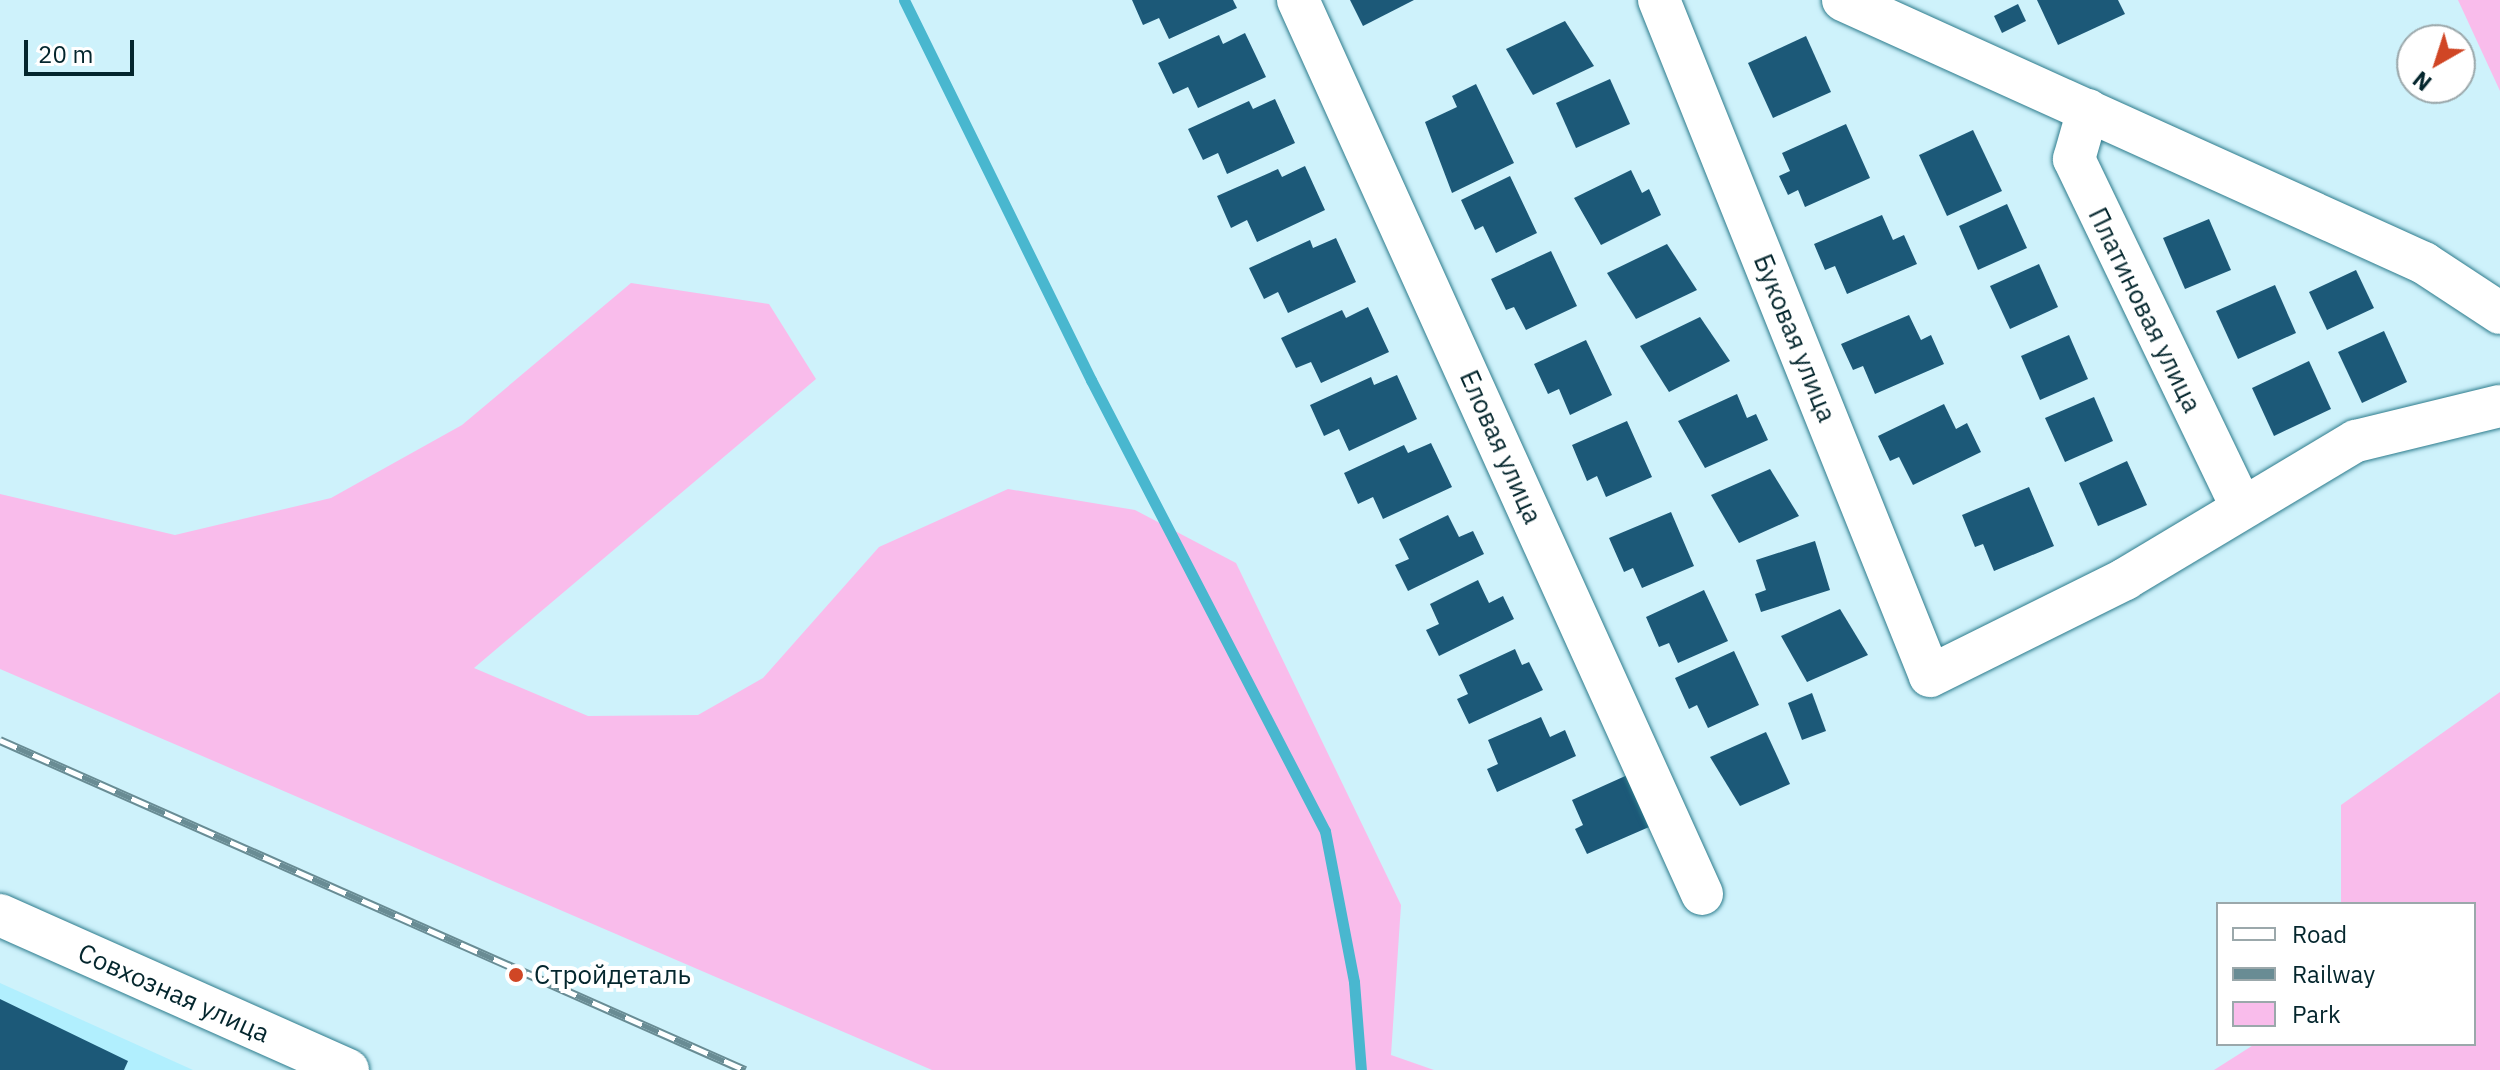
<!DOCTYPE html>
<html>
<head>
<meta charset="utf-8">
<style>
  body { margin:0 }
  #map { position:relative; width:2500px; height:1070px; overflow:hidden; background:#cef2fb; font-family:"IBM Plex Sans",sans-serif }
  div>[style] { position:absolute }
  .built>* { inset:0; background:#b1effe }
  .green>* { inset:0; background:#f9bceb }
  .stream>* { height:11px; margin:-5.5px; padding:0 5.5px; transform-origin:5.5px; border-radius:5.5px; background:#49b7cf }
  .building>* { inset:0; background:#1c5978 }
  .roads { filter:drop-shadow(0 0 2px #2d7b8c) drop-shadow(0 0 2px #2d7b8c) }
  .minor>* { height:42px; margin:-21px; padding:0 21px; transform-origin:21px; border-radius:21px; background:#fff }
  .rail>* { height:9px; margin-top:-4.5px; transform-origin:0; background:repeating-linear-gradient(90deg,#fff 0 18px,#698c94 0 36px); box-sizing:border-box; border-block:2px solid #698c94 }
  .dots>* { width:22px; height:22px; translate:-50% -50%; box-sizing:border-box; border:4px solid #fff; border-radius:50% }
  span { translate:-50% -50%; white-space:nowrap; text-align:center; line-height:1.15; -webkit-text-stroke:8px #fff; paint-order:stroke }
  .street-label { font-size:26px; color:#04262d }
  .poi-label { font-size:26px; color:#04262d }
  .left { translate:0 -50%; text-align:left }
  .legend { position:absolute; left:2216px; top:902px; width:260px; height:144px; box-sizing:border-box; background:#fff; border:2px solid #9ba8ab; margin:0; padding:10px 14px; list-style:none; font-size:24px; color:#04262d }
  .legend li { display:flex; align-items:center; gap:16px; height:40px }
  .legend b { width:40px; border:2px solid #9ba8ab }
  .north { position:absolute; left:2396px; top:24px; width:80px; height:80px; box-sizing:border-box; background:#fff; border:2px solid #9ba8ab; border-radius:50%; rotate:219deg; font-size:22px; font-weight:700; line-height:32px; text-align:center; color:#04262d }
  .north::after { content:''; display:block; margin:auto; width:28px; height:36px; background:#d04625; clip-path:polygon(50% 0,100% 100%,50% 72%,0 100%) }
  .scale { position:absolute; left:24px; top:40px; width:110px; height:36px; box-sizing:border-box; border:4px solid #04262d; border-top:0; padding-left:10px; font-size:24px; line-height:28px; white-space:nowrap; color:#04262d; -webkit-text-stroke:6px #fff; paint-order:stroke }
</style>
</head>
<body>
<div id="map">
  <div class="built">
    <div style="clip-path:polygon(0 983px,193px 1070px,0 1070px)"></div>
  </div>
  <div class="green">
    <div style="clip-path:polygon(2458px 0,2500px 0,2500px 91px)"></div>
    <div style="clip-path:polygon(631px 283px,769px 304px,816px 379px,474px 668px,588px 716px,698px 715px,763px 678px,879px 547px,1008px 489px,1135px 510px,1236px 563px,1401px 905px,1391px 1055px,1434px 1070px,932px 1070px,0 669px,0 494px,175px 535px,331px 498px,462px 425px)"></div>
    <div style="clip-path:polygon(2500px 692px,2500px 1070px,2214px 1070px,2255px 1044px,2474px 1044px,2474px 904px,2341px 904px,2341px 805px)"></div>
  </div>
  <div class="stream">
    <div style="left:904px;top:0;width:424px;rotate:63.8deg"></div>
    <div style="left:1091px;top:380px;width:508px;rotate:62.58deg"></div>
    <div style="left:1325px;top:831px;width:154px;rotate:79.1deg"></div>
    <div style="left:1354px;top:982px;width:88px;rotate:85.5deg"></div>
  </div>
  <div class="building">
    <div style="clip-path:polygon(1132px 0,1233px 0,1237px 8px,1169px 39px,1159px 18px,1143px 25px)"></div>
    <div style="clip-path:polygon(1350px 0,1414px 0,1363px 26px)"></div>
    <div style="clip-path:polygon(2037px 0,2118px 0,2125px 14px,2058px 45px)"></div>
    <div style="clip-path:polygon(2018px 4px,2026px 21px,2002px 33px,1994px 16px)"></div>
    <div style="clip-path:polygon(1565px 21px,1594px 66px,1533px 95px,1506px 49px)"></div>
    <div style="clip-path:polygon(1245px 33px,1266px 77px,1198px 108px,1188px 87px,1173px 94px,1158px 63px,1219px 35px,1223px 44px)"></div>
    <div style="clip-path:polygon(1806px 36px,1831px 92px,1773px 118px,1748px 63px)"></div>
    <div style="clip-path:polygon(1610px 79px,1630px 124px,1576px 148px,1556px 103px)"></div>
    <div style="clip-path:polygon(1476px 84px,1514px 163px,1452px 193px,1425px 122px,1457px 107px,1452px 96px)"></div>
    <div style="clip-path:polygon(1275px 99px,1295px 143px,1227px 174px,1218px 153px,1203px 160px,1188px 129px,1249px 101px,1253px 109px)"></div>
    <div style="clip-path:polygon(1846px 124px,1870px 178px,1805px 207px,1798px 190px,1788px 195px,1779px 176px,1790px 171px,1782px 153px)"></div>
    <div style="clip-path:polygon(1973px 130px,2002px 191px,1947px 216px,1919px 155px)"></div>
    <div style="clip-path:polygon(1305px 166px,1325px 210px,1257px 242px,1247px 220px,1231px 228px,1217px 196px,1278px 169px,1282px 177px)"></div>
    <div style="clip-path:polygon(1631px 170px,1642px 193px,1649px 189px,1661px 215px,1601px 245px,1574px 198px)"></div>
    <div style="clip-path:polygon(1510px 176px,1537px 233px,1496px 253px,1483px 226px,1475px 230px,1461px 200px)"></div>
    <div style="clip-path:polygon(2007px 204px,2027px 248px,1978px 270px,1959px 226px)"></div>
    <div style="clip-path:polygon(1882px 215px,1893px 240px,1904px 235px,1917px 264px,1847px 294px,1835px 266px,1825px 270px,1814px 244px)"></div>
    <div style="clip-path:polygon(2209px 219px,2231px 270px,2185px 289px,2163px 238px)"></div>
    <div style="clip-path:polygon(1336px 238px,1356px 282px,1288px 313px,1278px 292px,1264px 299px,1249px 268px,1310px 240px,1313px 248px)"></div>
    <div style="clip-path:polygon(1667px 244px,1697px 290px,1636px 319px,1607px 273px)"></div>
    <div style="clip-path:polygon(1551px 251px,1577px 306px,1526px 330px,1514px 307px,1506px 310px,1491px 279px)"></div>
    <div style="clip-path:polygon(2039px 264px,2058px 307px,2010px 329px,1990px 286px)"></div>
    <div style="clip-path:polygon(2356px 270px,2374px 308px,2327px 330px,2309px 292px)"></div>
    <div style="clip-path:polygon(2275px 285px,2296px 333px,2238px 359px,2216px 311px)"></div>
    <div style="clip-path:polygon(1368px 307px,1389px 352px,1321px 383px,1311px 362px,1296px 368px,1281px 338px,1342px 310px,1346px 318px)"></div>
    <div style="clip-path:polygon(1909px 315px,1921px 340px,1931px 335px,1944px 364px,1875px 394px,1863px 366px,1853px 370px,1841px 344px)"></div>
    <div style="clip-path:polygon(1700px 317px,1730px 361px,1669px 392px,1640px 346px)"></div>
    <div style="clip-path:polygon(2384px 331px,2407px 382px,2362px 403px,2338px 352px)"></div>
    <div style="clip-path:polygon(2069px 335px,2088px 379px,2040px 400px,2021px 356px)"></div>
    <div style="clip-path:polygon(1586px 340px,1612px 395px,1570px 415px,1559px 389px,1548px 394px,1534px 364px)"></div>
    <div style="clip-path:polygon(2309px 361px,2331px 409px,2274px 436px,2252px 388px)"></div>
    <div style="clip-path:polygon(1397px 375px,1417px 419px,1349px 451px,1339px 429px,1324px 436px,1310px 405px,1371px 377px,1374px 385px)"></div>
    <div style="clip-path:polygon(1737px 394px,1747px 418px,1756px 414px,1768px 440px,1705px 468px,1678px 421px)"></div>
    <div style="clip-path:polygon(2094px 397px,2113px 441px,2065px 462px,2045px 418px)"></div>
    <div style="clip-path:polygon(1944px 404px,1956px 429px,1967px 423px,1981px 452px,1913px 485px,1899px 457px,1890px 461px,1878px 436px)"></div>
    <div style="clip-path:polygon(1627px 421px,1652px 477px,1606px 497px,1597px 476px,1587px 481px,1572px 445px)"></div>
    <div style="clip-path:polygon(1431px 443px,1452px 487px,1383px 519px,1373px 497px,1358px 504px,1344px 473px,1404px 445px,1408px 453px)"></div>
    <div style="clip-path:polygon(2127px 461px,2147px 505px,2098px 526px,2079px 483px)"></div>
    <div style="clip-path:polygon(1770px 469px,1799px 516px,1739px 543px,1711px 495px)"></div>
    <div style="clip-path:polygon(2029px 487px,2054px 546px,1994px 571px,1983px 544px,1975px 547px,1962px 515px)"></div>
    <div style="clip-path:polygon(1671px 512px,1694px 566px,1642px 588px,1633px 568px,1624px 572px,1609px 538px)"></div>
    <div style="clip-path:polygon(1448px 515px,1459px 537px,1473px 531px,1484px 554px,1408px 591px,1395px 565px,1409px 559px,1399px 539px)"></div>
    <div style="clip-path:polygon(1815px 541px,1830px 590px,1761px 612px,1755px 594px,1766px 590px,1756px 560px)"></div>
    <div style="clip-path:polygon(1478px 580px,1489px 603px,1503px 596px,1514px 619px,1439px 656px,1426px 630px,1439px 624px,1430px 604px)"></div>
    <div style="clip-path:polygon(1704px 590px,1728px 641px,1678px 663px,1669px 643px,1659px 647px,1646px 617px)"></div>
    <div style="clip-path:polygon(1840px 609px,1868px 655px,1807px 682px,1781px 636px)"></div>
    <div style="clip-path:polygon(1515px 649px,1522px 665px,1529px 662px,1543px 690px,1469px 724px,1457px 699px,1468px 694px,1459px 675px)"></div>
    <div style="clip-path:polygon(1734px 651px,1759px 705px,1708px 728px,1697px 705px,1689px 709px,1675px 678px)"></div>
    <div style="clip-path:polygon(1812px 693px,1826px 731px,1802px 740px,1788px 703px)"></div>
    <div style="clip-path:polygon(1541px 717px,1550px 737px,1565px 730px,1576px 756px,1497px 792px,1487px 769px,1498px 764px,1488px 740px)"></div>
    <div style="clip-path:polygon(1766px 732px,1790px 784px,1740px 806px,1710px 757px)"></div>
    <div style="clip-path:polygon(1643px 768px,1656px 824px,1587px 854px,1575px 829px,1583px 825px,1572px 800px)"></div>
    <div style="clip-path:polygon(0 999px,128px 1061px,124px 1070px,0 1070px)"></div>
  </div>
  <div class="roads">
    <div class="minor">
      <div style="left:1298px;top:0;width:981px;rotate:65.68deg"></div>
      <div style="left:1659px;top:0;width:728px;rotate:68.15deg"></div>
      <div style="left:1930px;top:676px;width:218px;rotate:-26.4deg"></div>
      <div style="left:2125px;top:579px;width:269px;rotate:-30.9deg"></div>
      <div style="left:2356px;top:441px;width:148px;rotate:-13.7deg"></div>
      <div style="left:1843px;top:0;width:638px;rotate:24.35deg"></div>
      <div style="left:2424px;top:263px;width:91px;rotate:33.3deg"></div>
      <div style="left:2088px;top:110px;width:51px;rotate:105.9deg"></div>
      <div style="left:2074px;top:159px;width:385px;rotate:64.3deg"></div>
      <div style="left:0;top:915px;width:381px;rotate:24deg"></div>
    </div>
  </div>
  <div class="rail">
    <div style="left:0;top:740px;width:815px;rotate:23.89deg"></div>
  </div>
  <div class="dots">
    <div style="left:516px;top:975px;background:#d04625"></div>
  </div>
  <div class="street-label">
    <span style="left:2145px;top:310px;rotate:64deg">Платиновая улица</span>
    <span style="left:1795px;top:338px;rotate:68deg">Буковая улица</span>
    <span style="left:1501px;top:447px;rotate:66deg">Еловая улица</span>
    <span style="left:174px;top:993px;rotate:24deg">Совхозная улица</span>
  </div>
  <div class="poi-label">
    <span class="left" style="left:534px;top:975px">Стройдеталь</span>
  </div>
  <ul class="legend">
  <li><b style="height:10px;background:#fff"></b>Road</li>
  <li><b style="height:10px;background:#698c94"></b>Railway</li>
  <li><b style="height:22px;background:#f9bceb"></b>Park</li>
  </ul>
  <div class="north">N</div>
  <div class="scale">20 m</div>
</div>
</body>
</html>
